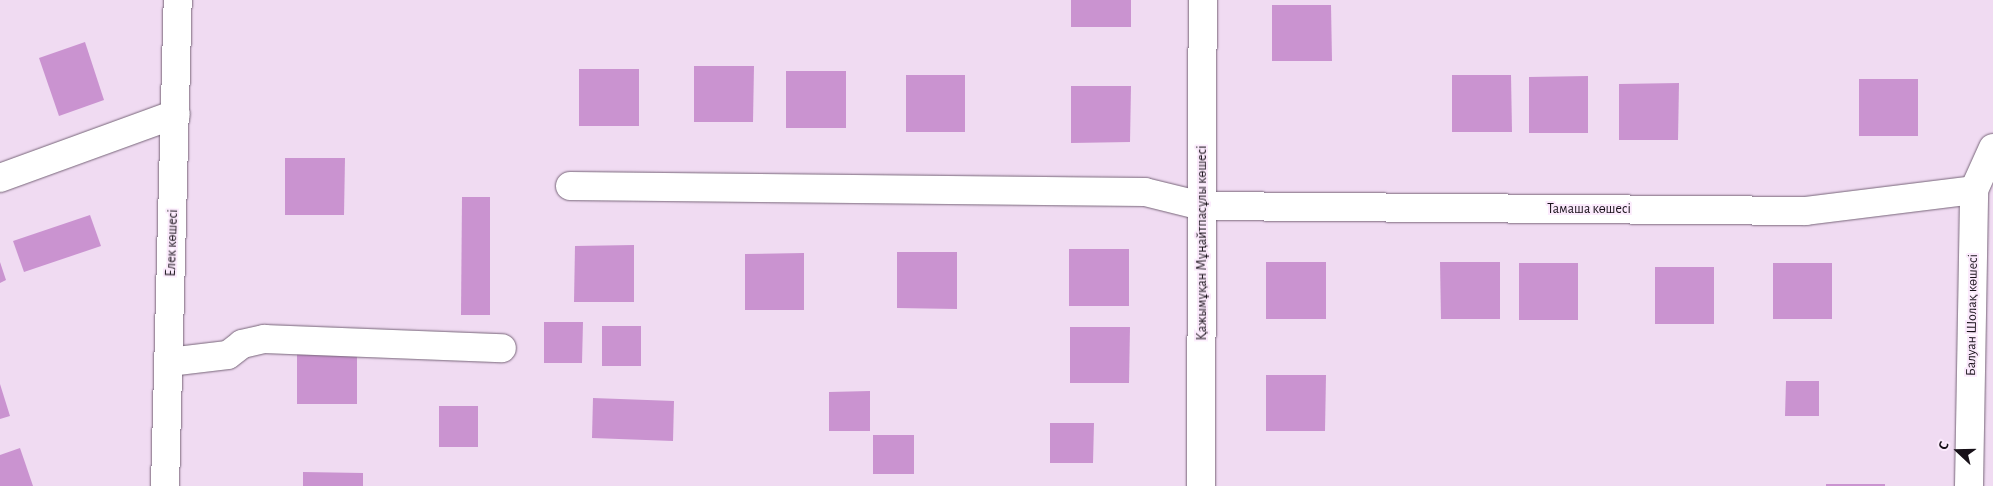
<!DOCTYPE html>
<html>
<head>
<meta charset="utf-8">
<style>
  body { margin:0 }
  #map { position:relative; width:1993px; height:486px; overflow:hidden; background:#f0dbf2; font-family:"Alegreya Sans",sans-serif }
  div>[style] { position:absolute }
  .building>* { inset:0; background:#ca93d0 }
  .roads { filter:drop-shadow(0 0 1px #776579) drop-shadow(0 0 1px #776579) }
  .minor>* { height:28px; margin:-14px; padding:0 14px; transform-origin:14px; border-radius:14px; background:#fff }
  span { translate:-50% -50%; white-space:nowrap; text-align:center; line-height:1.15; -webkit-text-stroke:4px #fbeafc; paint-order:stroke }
  .street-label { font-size:14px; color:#181119 }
  .north { position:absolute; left:1933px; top:426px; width:50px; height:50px; -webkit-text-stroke:4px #fbeafc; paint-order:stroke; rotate:291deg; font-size:14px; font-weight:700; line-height:20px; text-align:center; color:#181119 }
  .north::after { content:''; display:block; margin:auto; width:18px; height:22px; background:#181119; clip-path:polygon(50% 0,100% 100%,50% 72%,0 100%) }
</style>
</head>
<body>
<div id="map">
  <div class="building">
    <div style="clip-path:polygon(1071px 0,1131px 0,1131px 27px,1071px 27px)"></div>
    <div style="clip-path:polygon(1272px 5px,1331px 5px,1332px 61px,1272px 61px)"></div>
    <div style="clip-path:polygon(85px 42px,104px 100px,59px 116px,39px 58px)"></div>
    <div style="clip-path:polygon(694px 66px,754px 66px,753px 122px,694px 122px)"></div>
    <div style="clip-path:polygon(579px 69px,639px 69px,639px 126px,579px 126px)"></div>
    <div style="clip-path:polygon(786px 71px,846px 71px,846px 128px,786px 128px)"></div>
    <div style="clip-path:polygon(906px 75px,965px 75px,965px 132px,906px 132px)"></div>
    <div style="clip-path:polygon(1452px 75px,1511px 75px,1512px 132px,1452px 132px)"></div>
    <div style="clip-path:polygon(1588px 76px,1588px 133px,1529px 133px,1529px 77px)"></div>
    <div style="clip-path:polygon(1859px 79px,1918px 79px,1918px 136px,1859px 136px)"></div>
    <div style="clip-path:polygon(1679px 83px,1678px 140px,1619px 140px,1619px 84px)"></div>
    <div style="clip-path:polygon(1071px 86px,1131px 86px,1130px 142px,1071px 143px)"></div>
    <div style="clip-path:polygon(285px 158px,345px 158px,344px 215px,285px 215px)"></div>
    <div style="clip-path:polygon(462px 197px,490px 197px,490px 315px,461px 315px)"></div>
    <div style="clip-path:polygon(90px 215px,101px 246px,24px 272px,13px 241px)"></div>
    <div style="clip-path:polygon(634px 245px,634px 302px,574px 302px,575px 246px)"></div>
    <div style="clip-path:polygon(1069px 249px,1129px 249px,1129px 306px,1069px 306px)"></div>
    <div style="clip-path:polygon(897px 252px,957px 252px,957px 309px,897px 308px)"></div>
    <div style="clip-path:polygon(804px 253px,804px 310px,745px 310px,745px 254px)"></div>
    <div style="clip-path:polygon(0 262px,6px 280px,0 283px)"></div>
    <div style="clip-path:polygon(1266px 262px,1326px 262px,1326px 319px,1266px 319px)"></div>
    <div style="clip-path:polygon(1440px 262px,1500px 262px,1500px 319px,1441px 319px)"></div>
    <div style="clip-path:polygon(1519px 263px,1578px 263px,1578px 320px,1519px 320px)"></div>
    <div style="clip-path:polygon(1773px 263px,1832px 263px,1832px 319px,1773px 319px)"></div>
    <div style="clip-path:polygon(1655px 267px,1714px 267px,1714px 324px,1655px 324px)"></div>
    <div style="clip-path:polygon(544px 322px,583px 322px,582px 363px,544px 363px)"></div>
    <div style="clip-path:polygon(602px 326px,641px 326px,641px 366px,602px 366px)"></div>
    <div style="clip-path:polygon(1070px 327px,1130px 327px,1129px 383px,1070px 383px)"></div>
    <div style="clip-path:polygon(357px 347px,357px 404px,297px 404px,297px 348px)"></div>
    <div style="clip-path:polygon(1266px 375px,1326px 375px,1325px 431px,1266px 431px)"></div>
    <div style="clip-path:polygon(1786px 381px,1819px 381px,1819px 416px,1785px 416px)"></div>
    <div style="clip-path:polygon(0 384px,10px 416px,0 419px)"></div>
    <div style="clip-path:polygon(870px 391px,870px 431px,829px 431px,829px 392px)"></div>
    <div style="clip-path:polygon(593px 398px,674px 401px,673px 441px,592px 438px)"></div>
    <div style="clip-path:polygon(439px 406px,478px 406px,478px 447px,439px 447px)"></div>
    <div style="clip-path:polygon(1050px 423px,1094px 423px,1093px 463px,1050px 463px)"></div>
    <div style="clip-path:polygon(873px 435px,914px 435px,914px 474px,873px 474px)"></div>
    <div style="clip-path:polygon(20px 448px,33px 486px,0 486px,0 455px)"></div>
    <div style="clip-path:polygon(303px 472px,363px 473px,363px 486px,303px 486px)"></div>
    <div style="clip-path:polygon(1826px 484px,1885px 484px,1885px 486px,1826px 486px)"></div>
  </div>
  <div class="roads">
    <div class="minor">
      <div style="left:0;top:178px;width:187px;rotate:-20deg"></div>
      <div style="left:570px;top:186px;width:575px;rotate:0.6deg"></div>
      <div style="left:1145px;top:192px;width:59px;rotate:13.8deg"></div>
      <div style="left:1202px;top:206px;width:604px;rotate:0.47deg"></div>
      <div style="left:1806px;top:211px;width:169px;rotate:-7.1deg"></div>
      <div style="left:169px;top:362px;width:59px;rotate:-6.8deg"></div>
      <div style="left:228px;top:355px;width:18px;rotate:-38deg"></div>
      <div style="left:242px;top:344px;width:23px;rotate:-13deg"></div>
      <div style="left:264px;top:339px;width:238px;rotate:2.2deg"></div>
      <div style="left:165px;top:486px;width:486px;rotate:-88.5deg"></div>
      <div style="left:1201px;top:486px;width:486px;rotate:-89.8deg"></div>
      <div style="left:1969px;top:486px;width:296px;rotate:-89deg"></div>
      <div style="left:1974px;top:190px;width:46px;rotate:-65.7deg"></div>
    </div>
  </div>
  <div class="street-label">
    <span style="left:1589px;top:209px">Тамаша көшесі</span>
    <span style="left:172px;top:243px;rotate:-88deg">Елек көшесі</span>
    <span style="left:1202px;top:243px;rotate:-90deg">Қажымұқан Мұңайтпасұлы көшесі</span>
    <span style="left:1972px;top:315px;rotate:-89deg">Балуан Шолақ көшесі</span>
  </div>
  <div class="north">С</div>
</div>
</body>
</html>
